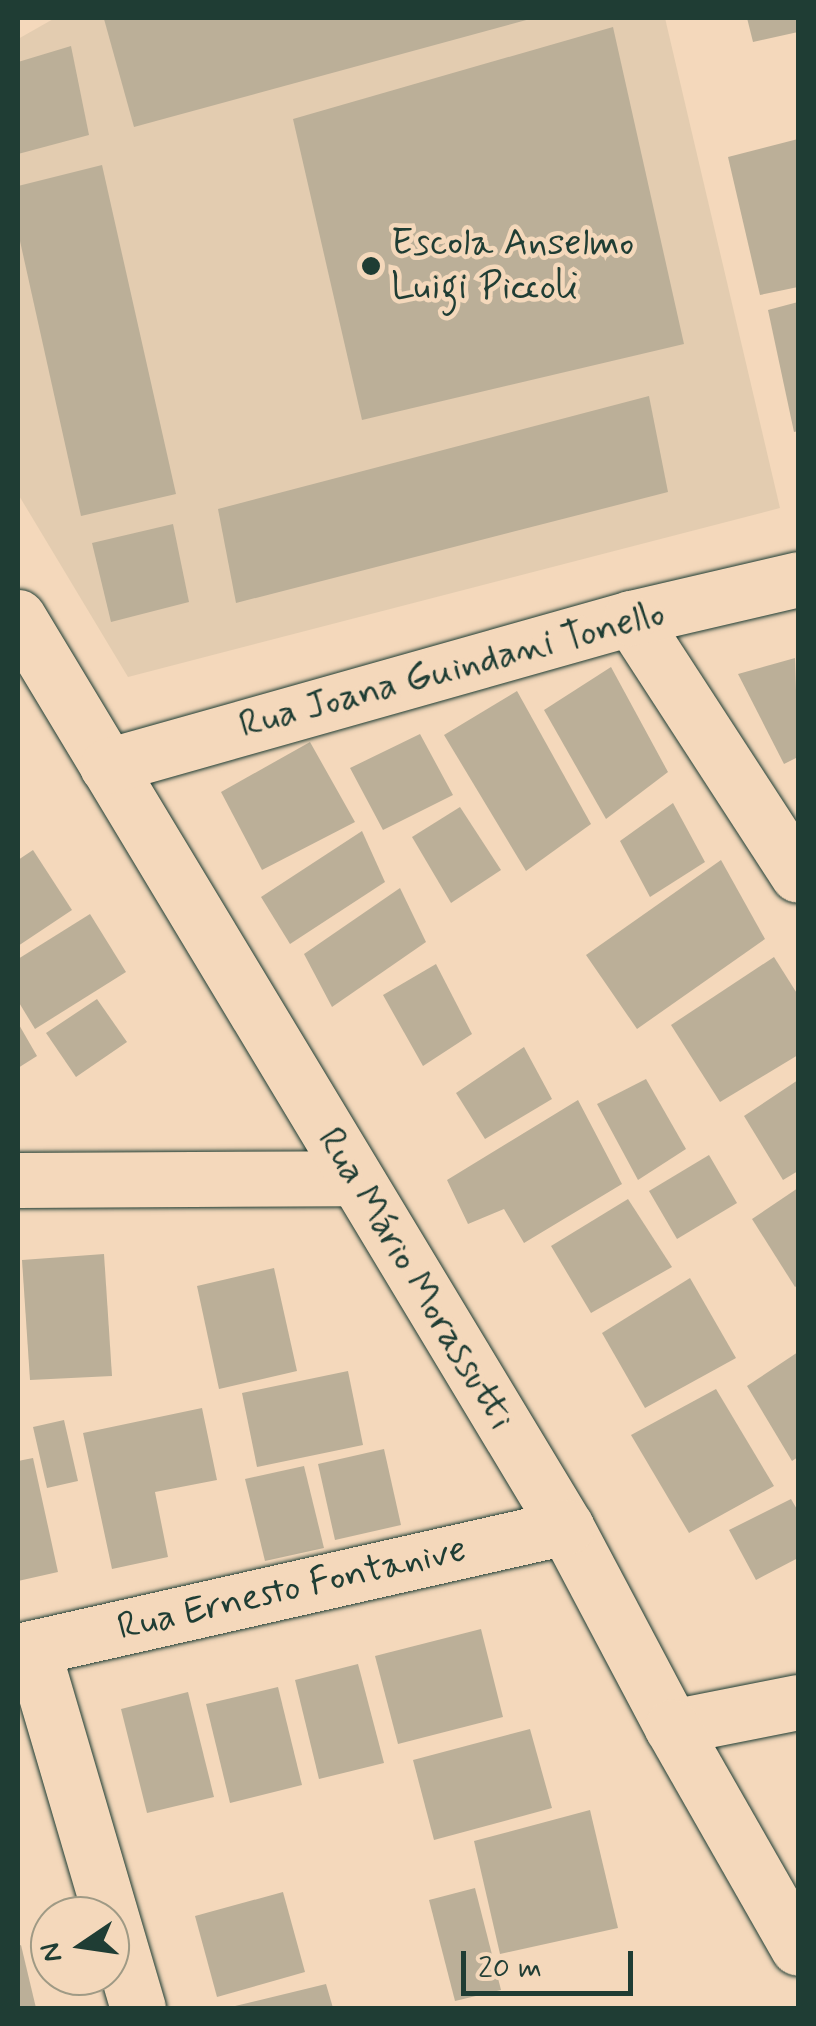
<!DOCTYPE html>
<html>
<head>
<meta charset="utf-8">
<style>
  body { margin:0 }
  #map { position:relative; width:816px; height:2026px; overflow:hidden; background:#f4d8bb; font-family:Mynerve,sans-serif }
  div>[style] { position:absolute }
  .built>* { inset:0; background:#e3ccb0 }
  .building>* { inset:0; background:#bbaf98 }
  .roads { filter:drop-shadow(0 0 2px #1f3d34) drop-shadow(0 0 2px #1f3d34) }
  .street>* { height:55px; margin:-27.5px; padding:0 27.5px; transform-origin:27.5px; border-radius:27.5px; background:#f4d8bb }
  .secondary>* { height:55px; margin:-27.5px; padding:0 27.5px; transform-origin:27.5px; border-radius:27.5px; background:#f4d8bb }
  .dots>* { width:28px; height:28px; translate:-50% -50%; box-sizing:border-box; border:5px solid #f4d8bb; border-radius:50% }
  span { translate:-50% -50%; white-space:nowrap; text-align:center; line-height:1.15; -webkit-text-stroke:9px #f4d8bb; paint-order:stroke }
  .poi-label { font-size:38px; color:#1f3d34 }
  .left { translate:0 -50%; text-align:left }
  .street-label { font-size:38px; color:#1f3d34 }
  .frame { position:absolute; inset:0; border:20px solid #1f3d34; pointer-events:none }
  .north { position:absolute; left:30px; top:1896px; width:100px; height:100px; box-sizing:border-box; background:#f4d8bb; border:2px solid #9f9a85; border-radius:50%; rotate:257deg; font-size:28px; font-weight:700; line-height:40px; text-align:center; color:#1f3d34 }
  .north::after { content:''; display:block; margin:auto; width:35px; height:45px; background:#1f3d34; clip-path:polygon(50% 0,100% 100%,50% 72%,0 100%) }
  .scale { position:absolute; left:461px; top:1951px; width:172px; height:45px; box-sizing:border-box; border:5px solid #1f3d34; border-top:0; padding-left:12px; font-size:30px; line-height:35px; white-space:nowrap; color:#1f3d34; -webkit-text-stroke:8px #f4d8bb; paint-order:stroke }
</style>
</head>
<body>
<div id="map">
  <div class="built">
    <div style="clip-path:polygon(55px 18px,665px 18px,780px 508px,128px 677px,18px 494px,18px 39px)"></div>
  </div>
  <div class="building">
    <div style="clip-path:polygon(110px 18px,530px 18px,530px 19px,134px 127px,104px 19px)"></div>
    <div style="clip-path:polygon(747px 18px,798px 18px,798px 32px,753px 42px)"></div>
    <div style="clip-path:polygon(613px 27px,684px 344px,362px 420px,293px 119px)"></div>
    <div style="clip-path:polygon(71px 46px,89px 135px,18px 154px,18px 62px)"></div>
    <div style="clip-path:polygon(798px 139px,798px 287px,760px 295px,728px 157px)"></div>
    <div style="clip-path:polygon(102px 165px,176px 494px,81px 516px,18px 232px,18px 186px)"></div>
    <div style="clip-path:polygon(798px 302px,798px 431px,794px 432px,768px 310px)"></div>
    <div style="clip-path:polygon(649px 396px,668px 492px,236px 603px,218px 509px)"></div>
    <div style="clip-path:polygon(173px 524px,189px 602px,111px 622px,92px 543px)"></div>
    <div style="clip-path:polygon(795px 658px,798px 757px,784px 764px,738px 674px)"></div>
    <div style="clip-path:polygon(611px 667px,668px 772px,606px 819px,544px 710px)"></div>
    <div style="clip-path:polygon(517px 691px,591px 824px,526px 871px,444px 735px)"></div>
    <div style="clip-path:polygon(420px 734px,453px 795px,383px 830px,350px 768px)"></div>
    <div style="clip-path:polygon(310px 742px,355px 822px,262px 870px,221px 792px)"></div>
    <div style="clip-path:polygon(673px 803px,705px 862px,650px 897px,620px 841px)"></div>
    <div style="clip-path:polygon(460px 807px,501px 870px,451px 903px,412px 837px)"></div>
    <div style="clip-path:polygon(362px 831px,385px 882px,290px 944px,261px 897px)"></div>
    <div style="clip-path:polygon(33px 850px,72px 910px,18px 946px,18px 860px)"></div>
    <div style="clip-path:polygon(721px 860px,765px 939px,637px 1029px,586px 955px)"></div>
    <div style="clip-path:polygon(400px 888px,426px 942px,332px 1007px,304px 954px)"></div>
    <div style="clip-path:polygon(90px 914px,126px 972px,35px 1029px,18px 1001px,18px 959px)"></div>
    <div style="clip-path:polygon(774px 957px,798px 995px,798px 1055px,720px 1102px,671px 1025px)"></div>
    <div style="clip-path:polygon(436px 964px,472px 1034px,423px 1066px,383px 995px)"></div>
    <div style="clip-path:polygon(97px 999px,127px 1042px,76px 1077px,46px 1033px)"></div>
    <div style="clip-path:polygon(18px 1023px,37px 1056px,18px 1068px)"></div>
    <div style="clip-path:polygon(524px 1047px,552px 1099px,485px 1139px,456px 1093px)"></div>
    <div style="clip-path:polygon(646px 1079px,686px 1149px,638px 1180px,597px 1104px)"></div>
    <div style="clip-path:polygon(798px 1080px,798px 1171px,783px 1180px,744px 1116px)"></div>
    <div style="clip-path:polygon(578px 1100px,622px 1184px,524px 1243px,504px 1209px,468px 1224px,447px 1180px)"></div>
    <div style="clip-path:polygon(709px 1155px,737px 1203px,677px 1239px,649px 1191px)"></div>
    <div style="clip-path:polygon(798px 1188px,798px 1285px,795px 1287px,752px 1219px)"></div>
    <div style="clip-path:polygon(628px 1199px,672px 1267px,591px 1313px,551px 1246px)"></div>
    <div style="clip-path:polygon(104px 1254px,112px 1376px,30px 1380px,22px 1260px)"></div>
    <div style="clip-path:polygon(274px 1268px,297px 1371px,219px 1389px,197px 1286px)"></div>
    <div style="clip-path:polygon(690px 1278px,736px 1358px,645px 1408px,602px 1333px)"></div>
    <div style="clip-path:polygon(798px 1352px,798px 1457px,792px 1461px,747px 1386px)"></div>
    <div style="clip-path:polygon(348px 1371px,363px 1445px,257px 1467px,242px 1393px)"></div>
    <div style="clip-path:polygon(716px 1389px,774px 1486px,689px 1533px,631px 1435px)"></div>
    <div style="clip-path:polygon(202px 1408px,217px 1480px,155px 1492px,168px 1557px,112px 1569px,83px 1433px)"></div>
    <div style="clip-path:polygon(64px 1420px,78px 1481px,47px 1488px,33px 1427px)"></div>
    <div style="clip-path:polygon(384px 1449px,401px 1525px,335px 1540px,318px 1464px)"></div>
    <div style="clip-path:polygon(33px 1458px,58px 1572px,18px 1581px,18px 1461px)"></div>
    <div style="clip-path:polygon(304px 1466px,324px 1548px,265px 1561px,245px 1479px)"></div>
    <div style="clip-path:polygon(791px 1499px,798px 1511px,798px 1558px,756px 1580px,729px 1530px)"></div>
    <div style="clip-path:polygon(481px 1629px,503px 1717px,398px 1744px,375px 1656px)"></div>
    <div style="clip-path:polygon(358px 1664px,384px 1763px,319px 1779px,295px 1680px)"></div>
    <div style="clip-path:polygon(278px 1687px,302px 1785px,230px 1803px,206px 1704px)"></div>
    <div style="clip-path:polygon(188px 1692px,214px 1797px,147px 1813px,121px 1709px)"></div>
    <div style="clip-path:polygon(530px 1729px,552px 1808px,434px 1840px,413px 1760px)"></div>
    <div style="clip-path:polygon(590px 1810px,618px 1928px,500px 1954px,474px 1841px)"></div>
    <div style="clip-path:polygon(475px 1888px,501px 1990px,455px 2001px,429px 1900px)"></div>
    <div style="clip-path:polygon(283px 1892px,305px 1972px,217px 1997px,195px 1916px)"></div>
    <div style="clip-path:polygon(21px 1945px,36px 2008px,18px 2008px,18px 1946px)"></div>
    <div style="clip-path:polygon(326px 1984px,333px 2008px,231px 2008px,231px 2007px)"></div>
  </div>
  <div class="roads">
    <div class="street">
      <div style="left:631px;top:618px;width:306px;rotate:57deg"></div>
      <div style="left:18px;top:1180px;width:335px;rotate:-0.3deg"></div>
      <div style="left:672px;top:1727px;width:128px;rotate:-11.2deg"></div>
    </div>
    <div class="secondary">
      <div style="left:18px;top:617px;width:1062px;rotate:58.94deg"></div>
      <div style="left:566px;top:1527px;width:226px;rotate:62.1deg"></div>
      <div style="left:672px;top:1727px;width:254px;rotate:60.3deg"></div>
      <div style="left:107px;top:766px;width:544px;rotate:-15.77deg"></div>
      <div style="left:631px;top:618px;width:171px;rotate:-13.1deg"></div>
      <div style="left:32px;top:1648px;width:375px;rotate:73.6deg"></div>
      <div style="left:18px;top:1651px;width:562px;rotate:-12.75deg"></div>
    </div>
  </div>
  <div class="dots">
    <div style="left:371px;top:266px;background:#1f3d34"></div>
  </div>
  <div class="poi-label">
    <span class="left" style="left:391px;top:266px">Escola Anselmo<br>Luigi Piccoli</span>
  </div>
  <div class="street-label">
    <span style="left:452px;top:670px;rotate:-15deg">Rua Joana Guindani Tonello</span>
    <span style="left:415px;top:1279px;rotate:59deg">Rua Mário Morassutti</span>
    <span style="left:292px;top:1589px;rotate:-13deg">Rua Ernesto Fontanive</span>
  </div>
  <div class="frame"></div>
  <div class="north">N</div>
  <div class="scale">20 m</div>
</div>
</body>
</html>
